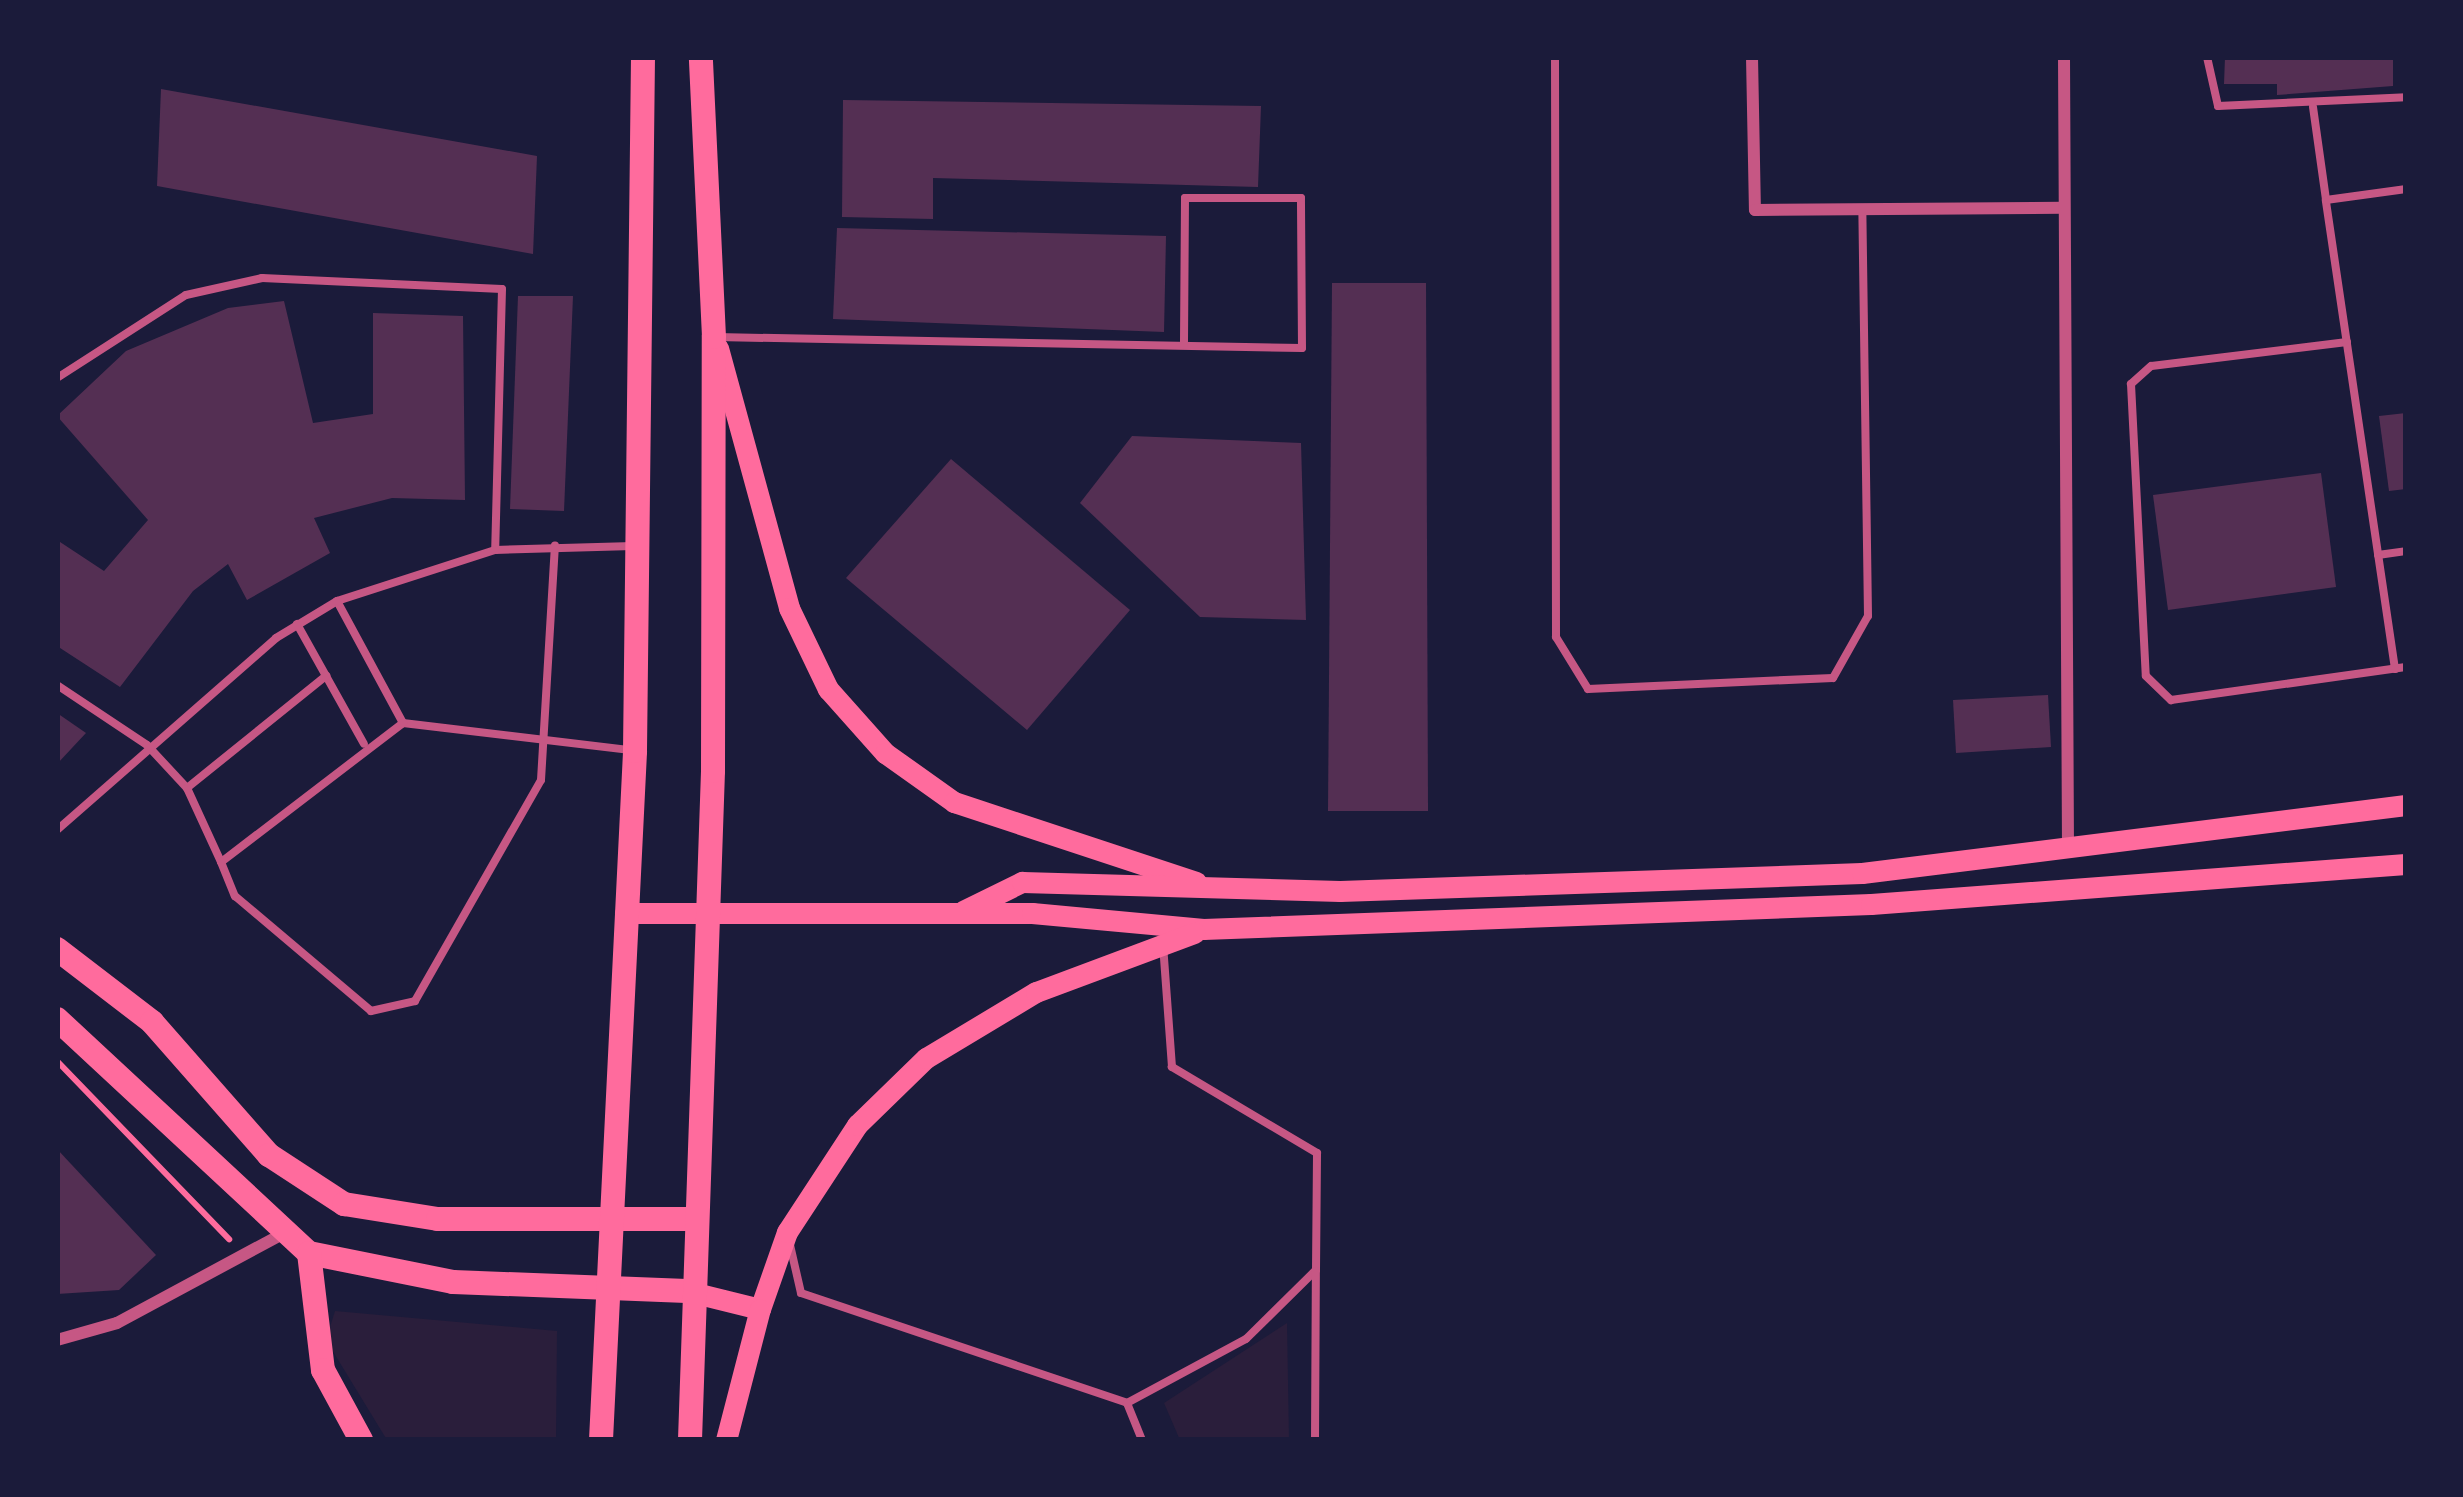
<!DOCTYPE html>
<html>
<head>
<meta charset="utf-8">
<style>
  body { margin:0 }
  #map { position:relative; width:2463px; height:1497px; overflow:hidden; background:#1b1b3a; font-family:Literata,serif }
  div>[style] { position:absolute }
  .green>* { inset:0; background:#2a1e3b }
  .building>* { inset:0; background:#542f53 }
  .path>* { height:6px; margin:-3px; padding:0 3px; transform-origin:3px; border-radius:3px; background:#ff6b9d }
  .service>* { height:8px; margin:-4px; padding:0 4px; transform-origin:4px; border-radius:4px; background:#c65784 }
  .minor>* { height:12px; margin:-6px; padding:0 6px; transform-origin:6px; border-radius:6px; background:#c65784 }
  .secondary>* { height:21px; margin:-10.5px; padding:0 10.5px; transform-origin:10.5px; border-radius:10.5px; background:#ff6b9d }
  .primary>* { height:24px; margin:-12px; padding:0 12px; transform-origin:12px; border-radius:12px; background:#ff6b9d }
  span { translate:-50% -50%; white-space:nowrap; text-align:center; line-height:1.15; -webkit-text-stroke:9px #1b1b3a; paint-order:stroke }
  .frame { position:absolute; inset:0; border:60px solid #1b1b3a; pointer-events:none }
</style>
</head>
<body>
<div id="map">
  <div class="green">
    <div style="clip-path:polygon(335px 1311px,557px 1331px,556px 1440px,387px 1440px,326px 1340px)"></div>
    <div style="clip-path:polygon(1287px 1323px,1289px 1440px,1180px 1440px,1164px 1403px)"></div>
  </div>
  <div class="building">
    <div style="clip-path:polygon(2225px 57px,2393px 57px,2393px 86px,2277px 95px,2277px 84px,2224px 84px)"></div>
    <div style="clip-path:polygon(161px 89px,537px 156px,533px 254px,157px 186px)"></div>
    <div style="clip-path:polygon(843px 100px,1261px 106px,1258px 187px,933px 178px,933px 219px,842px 217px)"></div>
    <div style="clip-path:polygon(837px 228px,1166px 236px,1164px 332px,833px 319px)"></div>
    <div style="clip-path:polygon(1332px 283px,1426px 283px,1428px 811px,1328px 811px)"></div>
    <div style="clip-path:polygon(518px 296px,573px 296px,564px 511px,510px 509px)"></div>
    <div style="clip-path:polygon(284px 301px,313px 423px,373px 414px,373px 313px,463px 316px,465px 500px,392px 498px,314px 518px,330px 553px,247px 600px,228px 564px,193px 591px,120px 687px,57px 646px,57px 540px,104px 571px,148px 520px,57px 416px,126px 351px,228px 308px)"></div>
    <div style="clip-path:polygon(2406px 413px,2406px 489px,2389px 491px,2379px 416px)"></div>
    <div style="clip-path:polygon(1132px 436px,1301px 443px,1306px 620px,1200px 617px,1080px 503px)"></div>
    <div style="clip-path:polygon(951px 459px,1130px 610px,1027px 730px,846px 578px)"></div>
    <div style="clip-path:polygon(2321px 473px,2336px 587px,2168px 610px,2153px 495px)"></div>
    <div style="clip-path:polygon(2048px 695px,2051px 747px,1956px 753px,1953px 700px)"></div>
    <div style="clip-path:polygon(57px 713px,86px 733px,57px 764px)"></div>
    <div style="clip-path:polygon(57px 1149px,156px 1255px,119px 1290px,57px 1294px)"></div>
  </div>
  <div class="path">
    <div style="left:57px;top:1061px;width:248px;rotate:46deg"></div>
  </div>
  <div class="service">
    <div style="left:1555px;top:57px;width:580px;rotate:89.9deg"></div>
    <div style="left:1556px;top:637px;width:61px;rotate:58.4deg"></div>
    <div style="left:1588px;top:689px;width:245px;rotate:-2.6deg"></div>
    <div style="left:1833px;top:678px;width:71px;rotate:-60.6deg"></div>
    <div style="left:1868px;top:616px;width:406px;rotate:-90.8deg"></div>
    <div style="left:2207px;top:57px;width:50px;rotate:77.3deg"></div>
    <div style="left:2218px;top:106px;width:188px;rotate:-2.7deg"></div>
    <div style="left:2313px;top:107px;width:94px;rotate:82deg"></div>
    <div style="left:716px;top:337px;width:586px;rotate:1.08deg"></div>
    <div style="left:1302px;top:348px;width:150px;rotate:-90.4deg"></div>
    <div style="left:1301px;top:198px;width:116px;rotate:180deg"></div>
    <div style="left:1185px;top:198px;width:147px;rotate:90.4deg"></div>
    <div style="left:2347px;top:342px;width:197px;rotate:173deg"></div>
    <div style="left:2151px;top:366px;width:27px;rotate:138deg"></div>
    <div style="left:2131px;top:384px;width:292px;rotate:87.1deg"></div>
    <div style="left:2146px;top:676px;width:35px;rotate:44deg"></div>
    <div style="left:2171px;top:700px;width:237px;rotate:-8deg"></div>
    <div style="left:57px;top:378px;width:153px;rotate:-32.8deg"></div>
    <div style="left:186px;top:295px;width:78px;rotate:-12.6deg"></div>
    <div style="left:262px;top:278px;width:240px;rotate:2.6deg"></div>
    <div style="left:502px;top:289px;width:261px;rotate:91.5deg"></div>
    <div style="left:2378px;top:555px;width:28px;rotate:-8deg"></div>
    <div style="left:337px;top:601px;width:139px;rotate:61.6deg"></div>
    <div style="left:403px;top:723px;width:227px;rotate:6.8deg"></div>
    <div style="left:297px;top:624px;width:137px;rotate:60.8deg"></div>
    <div style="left:2395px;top:669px;width:474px;rotate:-98.4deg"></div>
    <div style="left:2326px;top:200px;width:81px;rotate:-7.8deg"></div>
    <div style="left:57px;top:685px;width:108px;rotate:33.7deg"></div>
    <div style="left:147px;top:745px;width:59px;rotate:47.1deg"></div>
    <div style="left:187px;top:788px;width:81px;rotate:65.3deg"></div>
    <div style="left:403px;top:723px;width:229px;rotate:142.6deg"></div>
    <div style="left:221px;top:862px;width:37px;rotate:68deg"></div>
    <div style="left:235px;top:896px;width:178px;rotate:40.2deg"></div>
    <div style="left:371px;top:1011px;width:45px;rotate:-12.8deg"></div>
    <div style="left:415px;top:1001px;width:254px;rotate:-60.3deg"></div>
    <div style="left:541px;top:780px;width:235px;rotate:-86.6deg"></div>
    <div style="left:187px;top:788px;width:179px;rotate:-38.9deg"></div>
    <div style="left:57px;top:830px;width:291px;rotate:-41.2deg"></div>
    <div style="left:276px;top:638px;width:71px;rotate:-31.2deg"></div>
    <div style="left:337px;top:601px;width:166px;rotate:-17.9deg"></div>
    <div style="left:495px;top:550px;width:138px;rotate:-1.7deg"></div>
    <div style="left:790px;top:1245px;width:49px;rotate:77.1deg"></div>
    <div style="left:801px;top:1293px;width:344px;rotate:18.6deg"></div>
    <div style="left:1127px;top:1403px;width:135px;rotate:-28.3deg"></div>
    <div style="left:1246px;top:1339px;width:98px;rotate:-44.6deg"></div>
    <div style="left:1316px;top:1270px;width:117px;rotate:-89.5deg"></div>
    <div style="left:1317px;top:1153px;width:169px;rotate:-149.3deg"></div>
    <div style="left:1172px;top:1067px;width:122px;rotate:-94.2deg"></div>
    <div style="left:1127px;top:1403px;width:40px;rotate:68deg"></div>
    <div style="left:1315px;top:1440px;width:169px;rotate:-89.7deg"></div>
  </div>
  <div class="minor">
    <div style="left:1752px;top:57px;width:153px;rotate:88.9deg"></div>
    <div style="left:1755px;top:210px;width:308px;rotate:-0.4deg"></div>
    <div style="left:2064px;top:57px;width:791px;rotate:89.71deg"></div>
    <div style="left:57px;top:1340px;width:62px;rotate:-15.8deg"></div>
    <div style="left:117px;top:1323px;width:190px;rotate:-28.3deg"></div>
  </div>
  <div class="secondary">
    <div style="left:718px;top:348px;width:270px;rotate:74.7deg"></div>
    <div style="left:789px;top:608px;width:90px;rotate:64.3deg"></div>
    <div style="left:828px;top:689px;width:86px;rotate:48.3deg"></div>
    <div style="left:885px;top:753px;width:85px;rotate:35.4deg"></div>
    <div style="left:954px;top:802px;width:255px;rotate:18.3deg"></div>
    <div style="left:963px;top:911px;width:66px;rotate:-26.2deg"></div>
    <div style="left:1022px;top:882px;width:318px;rotate:1.6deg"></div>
    <div style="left:1340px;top:891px;width:522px;rotate:-1.97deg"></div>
    <div style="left:1862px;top:873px;width:548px;rotate:-7.13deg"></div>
    <div style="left:625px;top:913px;width:407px"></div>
    <div style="left:1032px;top:913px;width:172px;rotate:5.3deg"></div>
    <div style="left:1203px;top:929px;width:668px;rotate:-2.14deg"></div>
    <div style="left:1871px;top:904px;width:536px;rotate:-4.28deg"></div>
    <div style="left:687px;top:1291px;width:75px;rotate:13.9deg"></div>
    <div style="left:760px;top:1309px;width:82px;rotate:-70.7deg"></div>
    <div style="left:787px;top:1232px;width:128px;rotate:-56.8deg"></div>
    <div style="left:857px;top:1125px;width:96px;rotate:-44.2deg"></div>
    <div style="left:926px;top:1058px;width:128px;rotate:-31deg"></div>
    <div style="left:1036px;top:992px;width:169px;rotate:-20.5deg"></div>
    <div style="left:726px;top:1440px;width:135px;rotate:-75.5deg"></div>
  </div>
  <div class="primary">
    <div style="left:57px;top:949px;width:120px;rotate:37.5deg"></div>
    <div style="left:152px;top:1022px;width:177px;rotate:48.7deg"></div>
    <div style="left:269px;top:1155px;width:90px;rotate:33.2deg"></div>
    <div style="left:344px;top:1204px;width:95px;rotate:9.1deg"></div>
    <div style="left:438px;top:1219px;width:254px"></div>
    <div style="left:57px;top:1019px;width:344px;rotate:42.9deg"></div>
    <div style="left:309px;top:1253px;width:147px;rotate:11.4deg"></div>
    <div style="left:453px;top:1282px;width:234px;rotate:2.2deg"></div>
    <div style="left:309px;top:1253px;width:118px;rotate:83.2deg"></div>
    <div style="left:323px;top:1370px;width:80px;rotate:61.5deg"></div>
    <div style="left:601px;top:1440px;width:690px;rotate:-87.17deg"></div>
    <div style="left:635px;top:751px;width:694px;rotate:-89.34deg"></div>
    <div style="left:690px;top:1440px;width:669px;rotate:-88.03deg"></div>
    <div style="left:713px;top:771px;width:434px;rotate:-89.9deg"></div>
    <div style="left:714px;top:337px;width:280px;rotate:-92.7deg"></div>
  </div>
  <div class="frame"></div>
</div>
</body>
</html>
